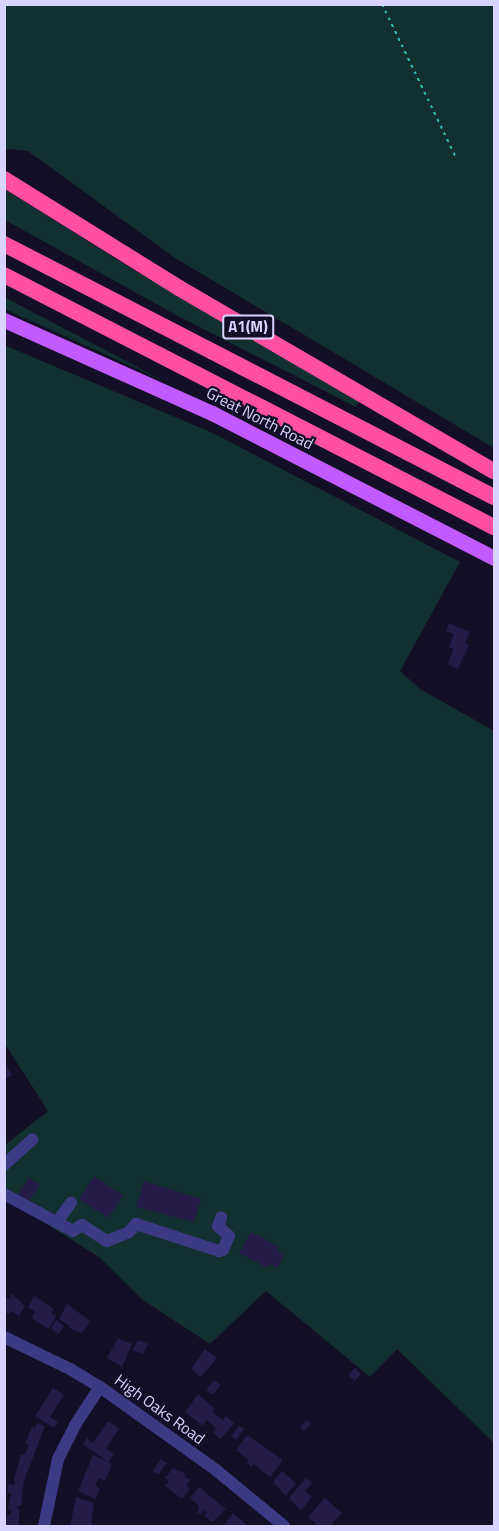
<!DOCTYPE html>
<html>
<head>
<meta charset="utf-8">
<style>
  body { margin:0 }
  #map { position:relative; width:499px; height:1531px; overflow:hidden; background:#130f26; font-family:"Titillium Web",sans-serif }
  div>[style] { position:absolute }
  .green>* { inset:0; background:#12302f }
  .building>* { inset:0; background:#241b47 }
  .path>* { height:2px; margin-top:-1px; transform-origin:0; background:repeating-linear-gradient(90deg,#2fb8b0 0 3px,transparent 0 7.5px) }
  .minor>* { height:12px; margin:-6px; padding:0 6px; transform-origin:6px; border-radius:6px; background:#3d3a85 }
  .major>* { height:15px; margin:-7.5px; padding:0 7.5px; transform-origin:7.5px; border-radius:7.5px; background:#c25bff }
  .highway>* { height:16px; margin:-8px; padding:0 8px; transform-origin:8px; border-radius:8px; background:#ff4fa3 }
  span { translate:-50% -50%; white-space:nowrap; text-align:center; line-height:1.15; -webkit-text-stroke:4.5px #130f26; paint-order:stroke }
  .shield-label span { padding:2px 4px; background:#130f26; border:2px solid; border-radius:4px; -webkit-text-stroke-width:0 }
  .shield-label { font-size:15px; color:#d9d4ff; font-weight:700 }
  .street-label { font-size:16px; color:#d9d4ff }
  .frame { position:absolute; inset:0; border:6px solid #d9d4ff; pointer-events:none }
</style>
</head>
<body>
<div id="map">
  <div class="green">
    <div style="clip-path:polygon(4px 5px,494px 5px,494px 448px,175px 258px,28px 151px,5px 149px)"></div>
    <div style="clip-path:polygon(4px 189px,132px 269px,360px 400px,356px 407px,176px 315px,5px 220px)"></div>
    <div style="clip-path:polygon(5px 297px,6px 298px,164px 381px,5px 309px)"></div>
    <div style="clip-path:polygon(4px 345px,213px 433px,460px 562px,400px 671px,420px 689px,494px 731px,494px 1443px,397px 1349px,370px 1377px,266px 1291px,210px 1344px,143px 1300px,99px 1257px,5px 1198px,5px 1145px,48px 1111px,5px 1044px)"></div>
  </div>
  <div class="building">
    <div style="clip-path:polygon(449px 623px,470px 632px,465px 643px,469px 645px,458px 669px,447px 664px,454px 649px,449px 647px,454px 634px,446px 631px)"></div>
    <div style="clip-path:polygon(6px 1065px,12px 1075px,4px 1080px,4px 1066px)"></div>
    <div style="clip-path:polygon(94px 1176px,123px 1196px,108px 1218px,79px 1199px)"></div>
    <div style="clip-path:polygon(29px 1178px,40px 1185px,28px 1202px,17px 1195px)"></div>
    <div style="clip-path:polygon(144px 1181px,201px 1199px,194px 1222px,136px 1207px)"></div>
    <div style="clip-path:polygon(251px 1232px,279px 1247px,277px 1251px,284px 1255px,277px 1268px,270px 1264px,268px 1268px,239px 1253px)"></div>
    <div style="clip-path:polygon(12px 1294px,25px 1306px,19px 1316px,11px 1311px,9px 1314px,4px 1312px,4px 1297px,9px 1299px)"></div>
    <div style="clip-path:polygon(34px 1296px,54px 1309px,51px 1313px,56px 1316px,49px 1329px,31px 1318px,35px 1312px,28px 1307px)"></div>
    <div style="clip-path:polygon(67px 1304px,90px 1321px,82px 1333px,69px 1328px,70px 1326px,59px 1319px)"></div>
    <div style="clip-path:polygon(56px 1320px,64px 1326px,59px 1334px,51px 1329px)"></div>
    <div style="clip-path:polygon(118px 1338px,132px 1344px,122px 1367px,107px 1358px)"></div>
    <div style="clip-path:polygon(138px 1340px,148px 1344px,143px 1354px,133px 1350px)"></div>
    <div style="clip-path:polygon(205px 1349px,217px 1358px,201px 1377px,191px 1369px)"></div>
    <div style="clip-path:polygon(355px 1368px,361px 1374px,355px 1381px,348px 1375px)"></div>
    <div style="clip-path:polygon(214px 1380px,221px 1385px,213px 1395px,206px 1390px)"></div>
    <div style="clip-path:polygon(53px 1388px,64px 1395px,50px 1417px,58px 1422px,54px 1428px,35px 1416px)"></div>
    <div style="clip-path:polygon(198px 1394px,215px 1409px,212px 1412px,223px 1420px,226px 1416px,234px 1423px,221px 1439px,213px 1433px,216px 1428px,207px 1420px,203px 1426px,185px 1412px)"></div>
    <div style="clip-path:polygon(307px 1420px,311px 1424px,304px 1431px,300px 1426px)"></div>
    <div style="clip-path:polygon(108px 1421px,119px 1429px,106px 1448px,114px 1454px,108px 1462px,83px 1444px,87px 1438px,93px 1443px)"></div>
    <div style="clip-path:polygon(37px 1423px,45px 1426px,24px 1481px,21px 1506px,18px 1506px,17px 1509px,20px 1509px,18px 1526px,5px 1526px,7px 1515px,10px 1515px,11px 1510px,8px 1510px,11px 1493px,7px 1493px,8px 1484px,15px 1485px,14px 1478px,21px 1454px,24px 1455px,29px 1445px,25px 1444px,32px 1427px,35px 1428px)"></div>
    <div style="clip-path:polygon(239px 1426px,244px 1429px,236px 1440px,231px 1436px)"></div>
    <div style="clip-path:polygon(247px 1435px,283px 1460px,270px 1477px,254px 1464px,251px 1467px,247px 1463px,249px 1460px,236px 1450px)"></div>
    <div style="clip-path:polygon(93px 1455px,112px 1464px,105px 1481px,99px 1478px,95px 1486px,100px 1489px,95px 1499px,78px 1491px)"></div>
    <div style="clip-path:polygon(161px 1459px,167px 1463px,158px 1475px,153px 1471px)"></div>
    <div style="clip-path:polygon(173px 1468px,186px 1474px,184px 1476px,190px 1480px,186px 1486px,190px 1489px,182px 1499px,165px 1486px,169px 1481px,165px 1478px)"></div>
    <div style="clip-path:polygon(282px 1471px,296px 1483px,286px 1496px,273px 1482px)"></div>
    <div style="clip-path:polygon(306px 1478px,312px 1483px,305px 1491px,312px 1497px,301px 1510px,289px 1498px)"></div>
    <div style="clip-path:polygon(199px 1487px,226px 1509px,213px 1522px,204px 1516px,207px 1512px,205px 1510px,202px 1514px,197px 1513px,199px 1506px,190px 1498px)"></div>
    <div style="clip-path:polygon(76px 1497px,94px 1503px,91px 1526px,70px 1526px)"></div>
    <div style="clip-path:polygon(325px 1498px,342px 1513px,330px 1526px,318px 1526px,308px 1517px)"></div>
    <div style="clip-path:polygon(233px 1513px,248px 1526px,223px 1526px)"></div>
  </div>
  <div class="path">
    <div style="left:382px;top:4px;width:169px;rotate:64.3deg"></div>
  </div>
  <div class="minor">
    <div style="left:4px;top:1165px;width:38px;rotate:-42deg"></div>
    <div style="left:4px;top:1194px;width:78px;rotate:28.2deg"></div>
    <div style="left:73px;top:1231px;width:11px;rotate:-34deg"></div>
    <div style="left:82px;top:1225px;width:30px;rotate:33deg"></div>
    <div style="left:107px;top:1241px;width:24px;rotate:-22deg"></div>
    <div style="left:129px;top:1232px;width:11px;rotate:-49deg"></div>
    <div style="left:136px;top:1224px;width:87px;rotate:18deg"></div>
    <div style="left:219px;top:1251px;width:4px;rotate:-14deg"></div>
    <div style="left:223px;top:1250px;width:15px;rotate:-67deg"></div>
    <div style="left:229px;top:1236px;width:15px;rotate:-138deg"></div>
    <div style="left:218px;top:1226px;width:9px;rotate:-69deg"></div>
    <div style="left:57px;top:1222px;width:24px;rotate:-54deg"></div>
    <div style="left:4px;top:1337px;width:73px;rotate:25.9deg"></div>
    <div style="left:70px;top:1369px;width:35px;rotate:31deg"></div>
    <div style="left:100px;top:1387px;width:143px;rotate:35.6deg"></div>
    <div style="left:216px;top:1470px;width:88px;rotate:39.5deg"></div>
    <div style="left:44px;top:1526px;width:68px;rotate:-78.2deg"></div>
    <div style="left:58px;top:1459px;width:38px;rotate:-63deg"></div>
    <div style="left:75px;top:1425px;width:45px;rotate:-56.7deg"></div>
  </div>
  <div class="major">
    <div style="left:4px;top:320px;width:228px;rotate:24.1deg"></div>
    <div style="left:212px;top:413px;width:317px;rotate:27.2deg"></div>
  </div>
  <div class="highway">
    <div style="left:4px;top:179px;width:206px;rotate:31.9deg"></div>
    <div style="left:179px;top:288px;width:364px;rotate:30.2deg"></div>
    <div style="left:4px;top:244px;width:551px;rotate:27.31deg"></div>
    <div style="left:4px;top:275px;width:551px;rotate:27.22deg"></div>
  </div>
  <div class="shield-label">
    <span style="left:248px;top:327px">A1(M)</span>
  </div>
  <div class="street-label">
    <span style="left:260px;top:418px;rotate:27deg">Great North Road</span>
    <span style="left:160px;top:1409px;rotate:36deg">High Oaks Road</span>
  </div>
  <div class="frame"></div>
</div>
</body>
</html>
